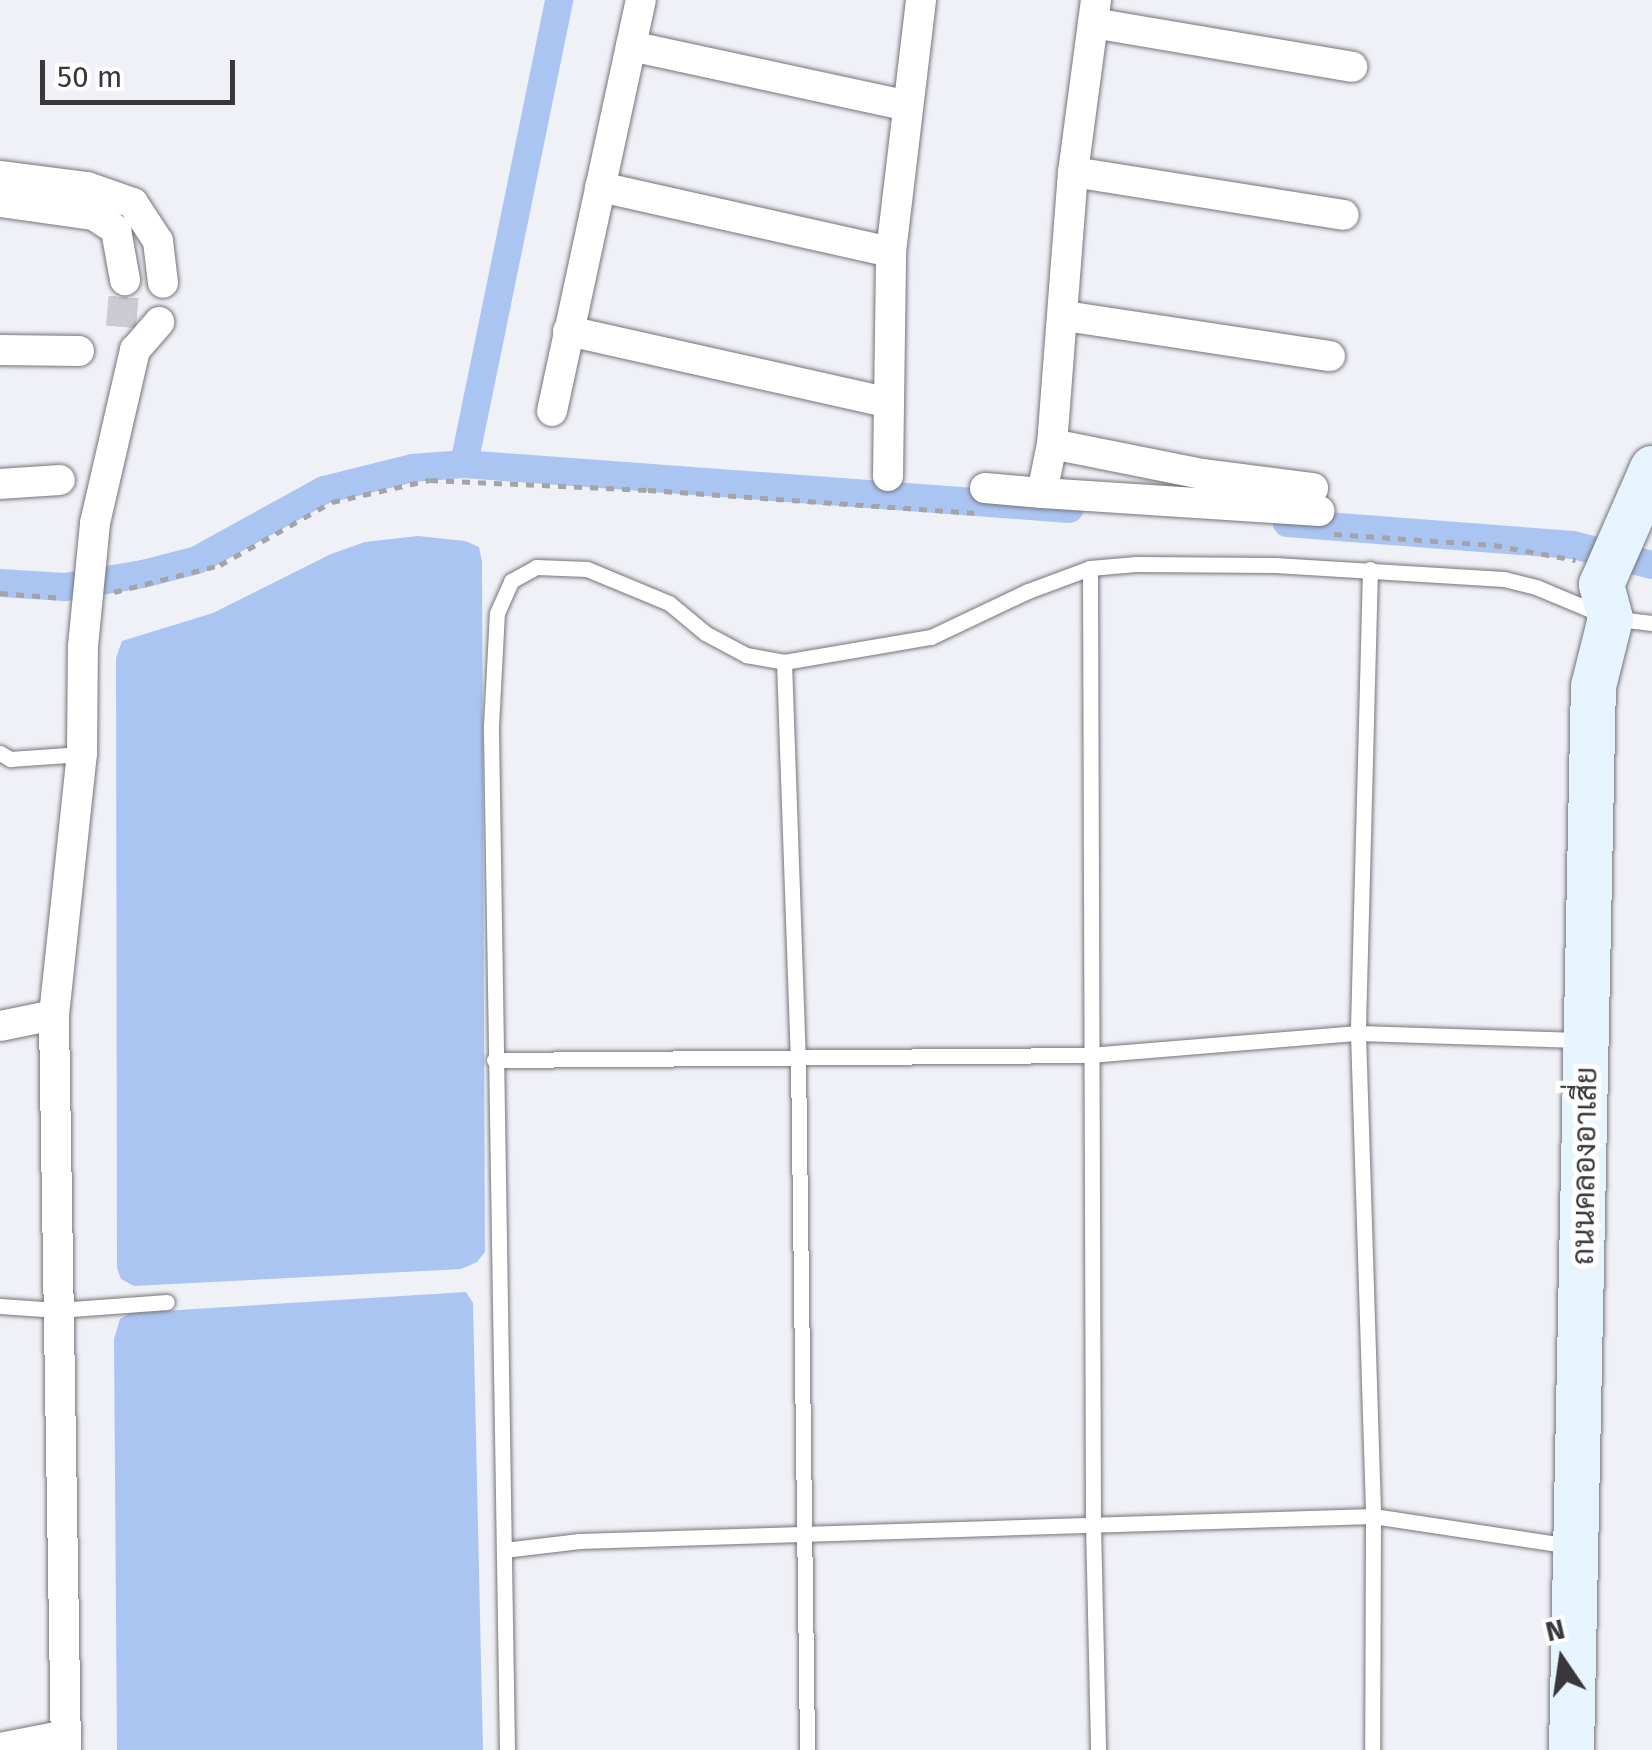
<!DOCTYPE html>
<html>
<head>
<meta charset="utf-8">
<style>
  body { margin:0 }
  #map { position:relative; width:1652px; height:1750px; overflow:hidden; background:#f0f0f7; font-family:"Fira Sans",Sarabun,sans-serif }
  div>[style] { position:absolute }
  .water>* { inset:0; background:#abc5f2 }
  .canal>* { height:28px; margin:-14px; padding:0 14px; transform-origin:14px; border-radius:14px; background:#abc5f2 }
  .street-tunnel>* { height:30px; margin-top:-15px; transform-origin:0; background:repeating-linear-gradient(90deg,#cbcbd1 0 30px,transparent 0 45px) }
  .path>* { height:5px; margin-top:-2.5px; transform-origin:0; background:repeating-linear-gradient(90deg,#a3a3a8 0 8px,transparent 0 16px) }
  .roads { filter:drop-shadow(0 0 2px #74747a) drop-shadow(0 0 2px #74747a) }
  .lane>* { height:15px; margin:-7.5px; padding:0 7.5px; transform-origin:7.5px; border-radius:7.5px; background:#fff }
  .street>* { height:30px; margin:-15px; padding:0 15px; transform-origin:15px; border-radius:15px; background:#fff }
  .secondary>* { height:45px; margin:-22.5px; padding:0 22.5px; transform-origin:22.5px; border-radius:22.5px; background:#e6f4fe }
  span { translate:-50% -50%; white-space:nowrap; text-align:center; line-height:1.15; -webkit-text-stroke:10px #fefefe; paint-order:stroke }
  .street-label { font-size:30px; color:#38383a }
  .north { position:absolute; left:1512px; top:1610px; width:100px; height:100px; -webkit-text-stroke:8px #fefefe; paint-order:stroke; rotate:347deg; font-size:28px; font-weight:700; line-height:40px; text-align:center; color:#38383a }
  .north::after { content:''; display:block; margin:auto; width:35px; height:45px; background:#38383a; clip-path:polygon(50% 0,100% 100%,50% 72%,0 100%) }
  .scale { position:absolute; left:40px; top:60px; width:195px; height:45px; box-sizing:border-box; border:5px solid #38383a; border-top:0; padding-left:12px; font-size:30px; line-height:35px; white-space:nowrap; color:#38383a; -webkit-text-stroke:8px #fefefe; paint-order:stroke }
</style>
</head>
<body>
<div id="map">
  <div class="water">
    <div style="clip-path:polygon(418px 536px,465px 541px,479px 547px,482px 562px,485px 1252px,477px 1262px,461px 1269px,134px 1286px,121px 1279px,117px 1268px,116px 658px,122px 641px,213px 613px,331px 554px,365px 542px)"></div>
    <div style="clip-path:polygon(466px 1292px,473px 1303px,483px 1750px,117px 1750px,114px 1339px,120px 1319px,130px 1313px)"></div>
  </div>
  <div class="canal">
    <div style="left:464px;top:464px;width:474px;rotate:-78.4deg"></div>
    <div style="left:1287px;top:523px;width:287px;rotate:4.4deg"></div>
    <div style="left:1573px;top:545px;width:81px;rotate:14.2deg"></div>
    <div style="left:0;top:583px;width:65px;rotate:3.5deg"></div>
    <div style="left:65px;top:587px;width:79px;rotate:-9.5deg"></div>
    <div style="left:143px;top:574px;width:56px;rotate:-14.5deg"></div>
    <div style="left:197px;top:560px;width:145px;rotate:-28.9deg"></div>
    <div style="left:324px;top:490px;width:92px;rotate:-13.9deg"></div>
    <div style="left:413px;top:468px;width:51px;rotate:-4.5deg"></div>
    <div style="left:464px;top:464px;width:607px;rotate:4.25deg"></div>
  </div>
  <div class="street-tunnel">
    <div style="left:121px;top:327px;width:47px;rotate:-85.1deg"></div>
  </div>
  <div class="path">
    <div style="left:1334px;top:534px;width:160px;rotate:3.9deg"></div>
    <div style="left:1494px;top:545px;width:83px;rotate:10.4deg"></div>
    <div style="left:114px;top:592px;width:109px;rotate:-14.3deg"></div>
    <div style="left:220px;top:565px;width:129px;rotate:-29.4deg"></div>
    <div style="left:332px;top:502px;width:100px;rotate:-12.7deg"></div>
    <div style="left:430px;top:480px;width:218px;rotate:2.6deg"></div>
    <div style="left:648px;top:490px;width:327px;rotate:4deg"></div>
    <div style="left:0;top:593px;width:63px;rotate:4.5deg"></div>
  </div>
  <div class="roads">
    <div class="lane">
      <div style="left:1090px;top:568px;width:957px;rotate:89.82deg"></div>
      <div style="left:1093px;top:1525px;width:225px;rotate:88.7deg"></div>
      <div style="left:1370px;top:569px;width:464px;rotate:91.5deg"></div>
      <div style="left:1358px;top:1033px;width:483px;rotate:88.2deg"></div>
      <div style="left:1373px;top:1516px;width:234px;rotate:90.2deg"></div>
      <div style="left:784px;top:662px;width:396px;rotate:88deg"></div>
      <div style="left:798px;top:1058px;width:692px;rotate:89.25deg"></div>
      <div style="left:0;top:753px;width:12px;rotate:31deg"></div>
      <div style="left:10px;top:759px;width:72px;rotate:-4deg"></div>
      <div style="left:494px;top:1060px;width:595px;rotate:-0.48deg"></div>
      <div style="left:1089px;top:1055px;width:270px;rotate:-4.7deg"></div>
      <div style="left:1358px;top:1033px;width:221px;rotate:1.8deg"></div>
      <div style="left:0;top:1306px;width:58px;rotate:3.9deg"></div>
      <div style="left:58px;top:1310px;width:109px;rotate:-4.2deg"></div>
      <div style="left:504px;top:1550px;width:76px;rotate:-6.8deg"></div>
      <div style="left:579px;top:1541px;width:794px;rotate:-1.8deg"></div>
      <div style="left:1373px;top:1516px;width:201px;rotate:8.6deg"></div>
      <div style="left:507px;top:1750px;width:1024px;rotate:-90.9deg"></div>
      <div style="left:491px;top:726px;width:113px;rotate:-87deg"></div>
      <div style="left:497px;top:613px;width:35px;rotate:-66deg"></div>
      <div style="left:511px;top:581px;width:29px;rotate:-29deg"></div>
      <div style="left:536px;top:567px;width:51px;rotate:2.2deg"></div>
      <div style="left:587px;top:569px;width:89px;rotate:22.5deg"></div>
      <div style="left:669px;top:603px;width:47px;rotate:39.8deg"></div>
      <div style="left:705px;top:633px;width:47px;rotate:28.2deg"></div>
      <div style="left:746px;top:655px;width:39px;rotate:10deg"></div>
      <div style="left:784px;top:662px;width:149px;rotate:-9.7deg"></div>
      <div style="left:931px;top:637px;width:107px;rotate:-25.4deg"></div>
      <div style="left:1028px;top:591px;width:66px;rotate:-20.4deg"></div>
      <div style="left:1090px;top:568px;width:46px;rotate:-5deg"></div>
      <div style="left:1136px;top:564px;width:139px;rotate:0.4deg"></div>
      <div style="left:1275px;top:565px;width:229px;rotate:3.5deg"></div>
      <div style="left:1504px;top:579px;width:33px;rotate:14deg"></div>
      <div style="left:1536px;top:587px;width:80px;rotate:22.7deg"></div>
      <div style="left:1610px;top:618px;width:42px;rotate:6.8deg"></div>
    </div>
    <div class="street">
      <div style="left:1096px;top:0;width:174px;rotate:97.6deg"></div>
      <div style="left:1073px;top:172px;width:273px;rotate:94.4deg"></div>
      <div style="left:1052px;top:444px;width:153px;rotate:11.3deg"></div>
      <div style="left:1202px;top:474px;width:112px;rotate:7.2deg"></div>
      <div style="left:1093px;top:23px;width:263px;rotate:9.6deg"></div>
      <div style="left:631px;top:46px;width:283px;rotate:12.2deg"></div>
      <div style="left:1073px;top:172px;width:274px;rotate:9deg"></div>
      <div style="left:0;top:176px;width:88px;rotate:7.2deg"></div>
      <div style="left:87px;top:187px;width:49px;rotate:19.2deg"></div>
      <div style="left:133px;top:203px;width:45px;rotate:56.7deg"></div>
      <div style="left:158px;top:241px;width:42px;rotate:83.2deg"></div>
      <div style="left:600px;top:187px;width:298px;rotate:12.6deg"></div>
      <div style="left:0;top:202px;width:95px;rotate:7.9deg"></div>
      <div style="left:94px;top:215px;width:27px;rotate:34deg"></div>
      <div style="left:116px;top:230px;width:51px;rotate:79.8deg"></div>
      <div style="left:1065px;top:316px;width:268px;rotate:8.6deg"></div>
      <div style="left:568px;top:331px;width:326px;rotate:12.6deg"></div>
      <div style="left:0;top:350px;width:79px;rotate:0.7deg"></div>
      <div style="left:552px;top:411px;width:421px;rotate:-77.8deg"></div>
      <div style="left:888px;top:476px;width:224px;rotate:-89.2deg"></div>
      <div style="left:891px;top:252px;width:254px;rotate:-83.2deg"></div>
      <div style="left:0;top:484px;width:60px;rotate:-3.8deg"></div>
      <div style="left:985px;top:488px;width:57px;rotate:5deg"></div>
      <div style="left:1042px;top:493px;width:50px;rotate:-78.5deg"></div>
      <div style="left:1042px;top:493px;width:278px;rotate:3.7deg"></div>
      <div style="left:0;top:1026px;width:55px;rotate:-11.5deg"></div>
      <div style="left:0;top:1748px;width:67px;rotate:-11.1deg"></div>
      <div style="left:66px;top:1750px;width:735px;rotate:-90.94deg"></div>
      <div style="left:54px;top:1015px;width:262px;rotate:-83.9deg"></div>
      <div style="left:82px;top:754px;width:108px;rotate:-89.5deg"></div>
      <div style="left:83px;top:646px;width:124px;rotate:-84.4deg"></div>
      <div style="left:95px;top:523px;width:178px;rotate:-77deg"></div>
      <div style="left:135px;top:350px;width:37px;rotate:-49deg"></div>
    </div>
    <div class="secondary">
      <div style="left:1571px;top:1750px;width:1064px;rotate:-88.82deg"></div>
      <div style="left:1593px;top:686px;width:70px;rotate:-76deg"></div>
      <div style="left:1610px;top:618px;width:35px;rotate:-105deg"></div>
      <div style="left:1601px;top:584px;width:127px;rotate:-66.3deg"></div>
    </div>
  </div>
  <div class="street-label">
    <span style="left:1585px;top:1166px;rotate:-89deg">ถนนคลองอาเสี่ย</span>
  </div>
  <div class="north">N</div>
  <div class="scale">50 m</div>
</div>
</body>
</html>
